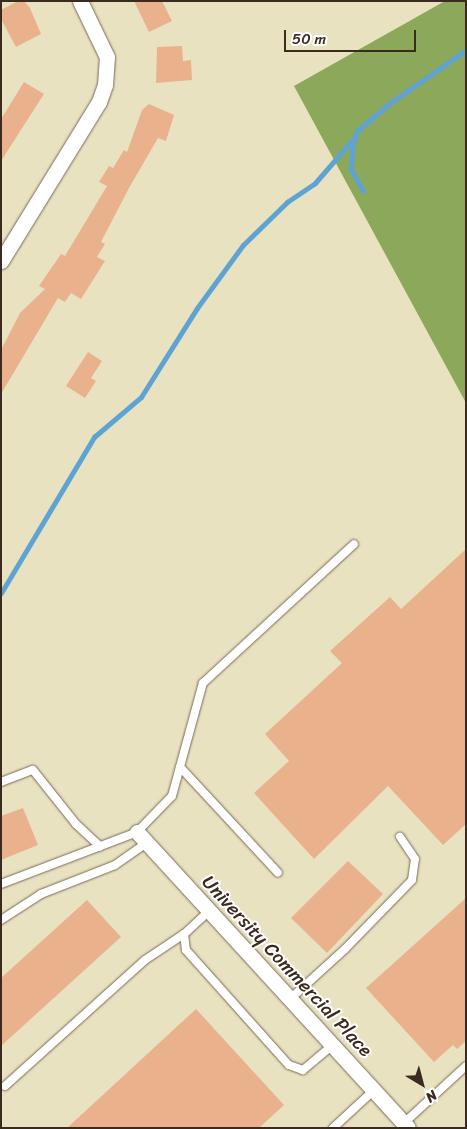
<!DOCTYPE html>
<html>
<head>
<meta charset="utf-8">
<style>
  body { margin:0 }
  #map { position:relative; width:467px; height:1129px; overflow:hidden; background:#e9e2c0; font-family:Sriracha,sans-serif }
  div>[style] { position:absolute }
  .forest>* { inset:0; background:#8ca85a }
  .stream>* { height:5px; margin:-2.5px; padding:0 2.5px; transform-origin:2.5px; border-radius:2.5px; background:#5ea3d4 }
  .building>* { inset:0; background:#e9b28c }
  .roads { filter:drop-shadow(0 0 1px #786a57) drop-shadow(0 0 1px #786a57) }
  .lane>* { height:8px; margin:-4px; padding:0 4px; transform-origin:4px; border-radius:4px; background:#fff }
  .street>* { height:15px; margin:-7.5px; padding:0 7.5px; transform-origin:7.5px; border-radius:7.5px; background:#fff }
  span { translate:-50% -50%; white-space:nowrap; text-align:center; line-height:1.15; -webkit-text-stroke:4px #fff; paint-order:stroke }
  .street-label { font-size:19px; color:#3b2a1e }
  .frame { position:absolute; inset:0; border:2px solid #3b2a1e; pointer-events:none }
  .north { position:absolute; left:397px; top:1059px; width:50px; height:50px; -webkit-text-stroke:4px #fff; paint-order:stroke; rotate:143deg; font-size:14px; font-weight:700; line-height:20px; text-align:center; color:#3b2a1e }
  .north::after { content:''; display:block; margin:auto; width:18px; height:22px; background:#3b2a1e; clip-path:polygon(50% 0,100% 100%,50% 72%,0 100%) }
  .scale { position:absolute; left:284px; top:30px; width:132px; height:22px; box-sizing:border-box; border:2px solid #3b2a1e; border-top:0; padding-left:6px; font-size:15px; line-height:18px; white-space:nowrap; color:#3b2a1e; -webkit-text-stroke:4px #fff; paint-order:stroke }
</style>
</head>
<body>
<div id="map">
  <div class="forest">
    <div style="clip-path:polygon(445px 1px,466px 1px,466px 403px,294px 86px)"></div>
  </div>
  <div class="stream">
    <div style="left:363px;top:191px;width:25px;rotate:-119deg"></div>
    <div style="left:351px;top:169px;width:28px;rotate:-86deg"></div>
    <div style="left:353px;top:141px;width:12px;rotate:-66deg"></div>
    <div style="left:358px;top:130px;width:42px;rotate:-40.2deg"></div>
    <div style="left:390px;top:103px;width:93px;rotate:-34.9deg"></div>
    <div style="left:1px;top:593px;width:182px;rotate:-59.2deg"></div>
    <div style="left:94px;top:437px;width:62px;rotate:-40.4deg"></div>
    <div style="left:141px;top:397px;width:105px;rotate:-57.8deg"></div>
    <div style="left:197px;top:308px;width:78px;rotate:-53.9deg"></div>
    <div style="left:243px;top:245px;width:62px;rotate:-44.3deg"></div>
    <div style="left:287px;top:202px;width:34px;rotate:-34deg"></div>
    <div style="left:315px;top:183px;width:60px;rotate:-49.1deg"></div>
  </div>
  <div class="building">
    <div style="clip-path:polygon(18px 1px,24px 1px,30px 8px,41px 34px,16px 47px,1px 19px,1px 10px)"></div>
    <div style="clip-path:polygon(134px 1px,162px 1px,172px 21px,149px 32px)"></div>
    <div style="clip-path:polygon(182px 46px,183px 61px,191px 60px,192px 80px,156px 83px,157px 47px)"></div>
    <div style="clip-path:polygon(24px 82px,44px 94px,1px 161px,1px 119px)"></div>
    <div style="clip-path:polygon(149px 104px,174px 115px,166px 141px,158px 138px,129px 188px,101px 242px,105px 244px,97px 257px,105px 261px,81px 299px,71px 293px,65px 302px,58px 298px,1px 394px,1px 350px,20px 313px,45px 289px,39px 286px,61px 254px,65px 256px,107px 186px,99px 182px,109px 166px,113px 168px,124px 150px,127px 152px,142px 110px)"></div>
    <div style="clip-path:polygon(88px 352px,102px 361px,91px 378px,96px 381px,85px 398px,66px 386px)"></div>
    <div style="clip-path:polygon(466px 549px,466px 824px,443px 845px,388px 786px,314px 859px,254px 793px,289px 761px,265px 734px,342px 663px,330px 651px,390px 597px,401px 609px)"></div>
    <div style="clip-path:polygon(23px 808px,38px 845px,1px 860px,1px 816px)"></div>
    <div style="clip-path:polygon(348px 861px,383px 894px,327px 953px,291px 918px)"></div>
    <div style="clip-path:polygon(466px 898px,466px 1041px,457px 1049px,453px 1045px,434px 1062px,366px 988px)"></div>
    <div style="clip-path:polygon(87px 900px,121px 937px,1px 1046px,1px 978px)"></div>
    <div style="clip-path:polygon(196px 1009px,284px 1105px,259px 1128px,67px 1128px)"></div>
  </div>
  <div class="roads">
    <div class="lane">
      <div style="left:180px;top:767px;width:144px;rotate:47.2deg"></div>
      <div style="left:1px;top:782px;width:34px;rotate:-21deg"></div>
      <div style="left:33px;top:770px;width:69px;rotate:51.5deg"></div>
      <div style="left:76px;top:824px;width:33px;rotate:43deg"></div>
      <div style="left:1px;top:884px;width:146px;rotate:-20.9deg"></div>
      <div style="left:137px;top:832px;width:50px;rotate:-45.8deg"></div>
      <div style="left:172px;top:796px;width:117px;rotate:-74.7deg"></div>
      <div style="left:203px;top:683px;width:205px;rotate:-42.6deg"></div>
      <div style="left:209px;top:911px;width:34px;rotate:137deg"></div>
      <div style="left:184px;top:934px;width:16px;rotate:83deg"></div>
      <div style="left:186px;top:950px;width:154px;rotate:48.2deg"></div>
      <div style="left:289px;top:1065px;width:15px;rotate:20deg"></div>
      <div style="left:303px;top:1070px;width:39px;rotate:-40deg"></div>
      <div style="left:1px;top:920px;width:48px;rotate:-33deg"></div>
      <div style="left:41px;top:894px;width:79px;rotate:-21.4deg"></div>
      <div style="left:115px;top:865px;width:39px;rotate:-35deg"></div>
      <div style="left:290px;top:999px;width:74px;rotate:-42.3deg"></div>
      <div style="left:345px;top:949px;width:96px;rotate:-45.8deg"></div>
      <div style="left:412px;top:880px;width:21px;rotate:-82deg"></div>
      <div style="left:415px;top:859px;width:27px;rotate:-124deg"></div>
      <div style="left:5px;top:1086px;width:188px;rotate:-42deg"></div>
      <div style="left:145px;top:960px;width:47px;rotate:-33.7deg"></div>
      <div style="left:404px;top:1123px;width:84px;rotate:-42.6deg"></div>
      <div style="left:333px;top:1128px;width:56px;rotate:-42.8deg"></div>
    </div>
    <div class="street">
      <div style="left:1px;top:261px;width:187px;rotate:-58.4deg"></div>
      <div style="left:99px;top:102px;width:18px;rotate:-71deg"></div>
      <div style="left:105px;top:85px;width:28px;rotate:-86deg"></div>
      <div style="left:107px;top:57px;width:62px;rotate:-115.7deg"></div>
      <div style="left:137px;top:832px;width:401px;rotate:47.5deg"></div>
    </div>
  </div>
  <div class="street-label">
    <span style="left:287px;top:966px;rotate:47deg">University Commercial Place</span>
  </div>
  <div class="frame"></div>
  <div class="north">N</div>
  <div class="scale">50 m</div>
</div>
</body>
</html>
